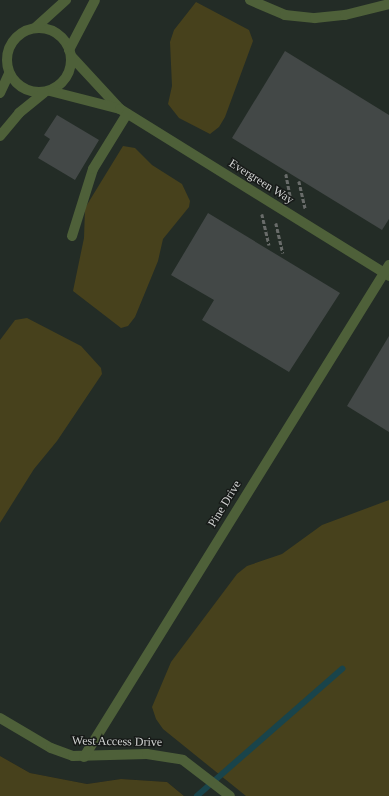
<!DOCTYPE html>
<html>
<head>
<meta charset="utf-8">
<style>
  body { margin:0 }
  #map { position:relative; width:389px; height:796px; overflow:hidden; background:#202321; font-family:"Times New Roman",serif }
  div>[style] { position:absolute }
  .built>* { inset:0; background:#232c26 }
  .green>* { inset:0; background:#47411c }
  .stream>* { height:5.5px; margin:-2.75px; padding:0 2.75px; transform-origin:2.75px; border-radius:2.75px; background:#19444b }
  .building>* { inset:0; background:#434847 }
  .path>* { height:2.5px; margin-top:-1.25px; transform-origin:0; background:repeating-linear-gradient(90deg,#696c6a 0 4px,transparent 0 6px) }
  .minor>* { height:10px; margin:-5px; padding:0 5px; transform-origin:5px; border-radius:5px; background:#4e6039 }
  .minor>.ring { margin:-5px; padding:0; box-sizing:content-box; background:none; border:10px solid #4e6039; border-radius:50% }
  span { translate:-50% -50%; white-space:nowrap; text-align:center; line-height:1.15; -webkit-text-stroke:3px #171a18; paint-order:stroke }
  .street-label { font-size:12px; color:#d2d4d3 }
</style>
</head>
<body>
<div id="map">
  <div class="built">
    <div style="clip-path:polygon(0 0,389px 0,389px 796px,184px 796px,167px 782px,121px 779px,87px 784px,30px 773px,0 756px)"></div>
  </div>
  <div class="green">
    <div style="clip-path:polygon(196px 2px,249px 30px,253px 41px,225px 117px,219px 127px,210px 134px,179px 118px,168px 104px,172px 86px,170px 42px,174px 30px)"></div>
    <div style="clip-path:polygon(123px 146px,135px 148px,152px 165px,182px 184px,190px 201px,189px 207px,163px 239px,158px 261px,135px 317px,128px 326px,121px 328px,73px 291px,84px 238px,85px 208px)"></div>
    <div style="clip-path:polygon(27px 318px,81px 346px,101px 368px,102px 374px,57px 441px,34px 469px,0 523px,0 340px,15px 320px)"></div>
    <div style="clip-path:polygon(389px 500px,389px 796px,246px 796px,163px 729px,156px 719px,152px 707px,171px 662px,237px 574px,247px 566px,282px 554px,322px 525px)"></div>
    <div style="clip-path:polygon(0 756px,30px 773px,87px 784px,121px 779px,167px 782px,184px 796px,0 796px)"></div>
  </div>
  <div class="stream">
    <div style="left:197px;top:796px;width:193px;rotate:-41.2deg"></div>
  </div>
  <div class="building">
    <div style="clip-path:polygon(285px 51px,389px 115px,389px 219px,382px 230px,232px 138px)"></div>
    <div style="clip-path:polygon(57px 115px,99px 140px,75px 180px,38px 158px,50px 139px,44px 135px)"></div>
    <div style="clip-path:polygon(208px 213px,340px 293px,289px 372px,202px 320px,214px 300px,171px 275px)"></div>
    <div style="clip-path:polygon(389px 336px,389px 432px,347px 406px)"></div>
  </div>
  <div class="path">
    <div style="left:286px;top:174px;width:25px;rotate:79deg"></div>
    <div style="left:299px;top:181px;width:28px;rotate:77deg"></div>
    <div style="left:262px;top:214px;width:32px;rotate:77deg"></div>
    <div style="left:276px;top:223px;width:31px;rotate:77deg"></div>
  </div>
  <div class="minor">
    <div style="left:250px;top:0;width:38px;rotate:23deg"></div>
    <div style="left:285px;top:15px;width:30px;rotate:6deg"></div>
    <div style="left:315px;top:18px;width:30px;rotate:-6deg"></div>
    <div style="left:345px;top:15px;width:45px;rotate:-14deg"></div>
    <div class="ring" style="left:7px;top:28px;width:54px;height:54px"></div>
    <div style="left:35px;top:28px;width:42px;rotate:-42.1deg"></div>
    <div style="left:69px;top:50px;width:56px;rotate:-62.5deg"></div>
    <div style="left:71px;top:56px;width:72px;rotate:47.2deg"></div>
    <div style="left:50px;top:91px;width:72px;rotate:14.4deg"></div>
    <div style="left:120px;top:109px;width:317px;rotate:31.8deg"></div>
    <div style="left:0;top:93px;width:21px;rotate:-65deg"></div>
    <div style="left:0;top:136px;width:30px;rotate:-50deg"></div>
    <div style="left:19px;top:113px;width:32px;rotate:-39deg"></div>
    <div style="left:72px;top:236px;width:70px;rotate:-72.6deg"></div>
    <div style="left:93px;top:169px;width:65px;rotate:-58.3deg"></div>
    <div style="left:0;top:718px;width:59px;rotate:30.5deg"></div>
    <div style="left:51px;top:748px;width:23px;rotate:20deg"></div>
    <div style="left:73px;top:756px;width:74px;rotate:-1.5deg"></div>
    <div style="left:147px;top:754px;width:36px;rotate:9deg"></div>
    <div style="left:183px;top:760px;width:59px;rotate:37.5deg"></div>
    <div style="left:84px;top:757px;width:579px;rotate:-58.2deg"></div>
  </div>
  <div class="street-label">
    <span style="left:261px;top:182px;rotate:32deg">Evergreen Way</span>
    <span style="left:225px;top:504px;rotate:-59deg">Pine Drive</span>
    <span style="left:117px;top:742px;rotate:1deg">West Access Drive</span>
  </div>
</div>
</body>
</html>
